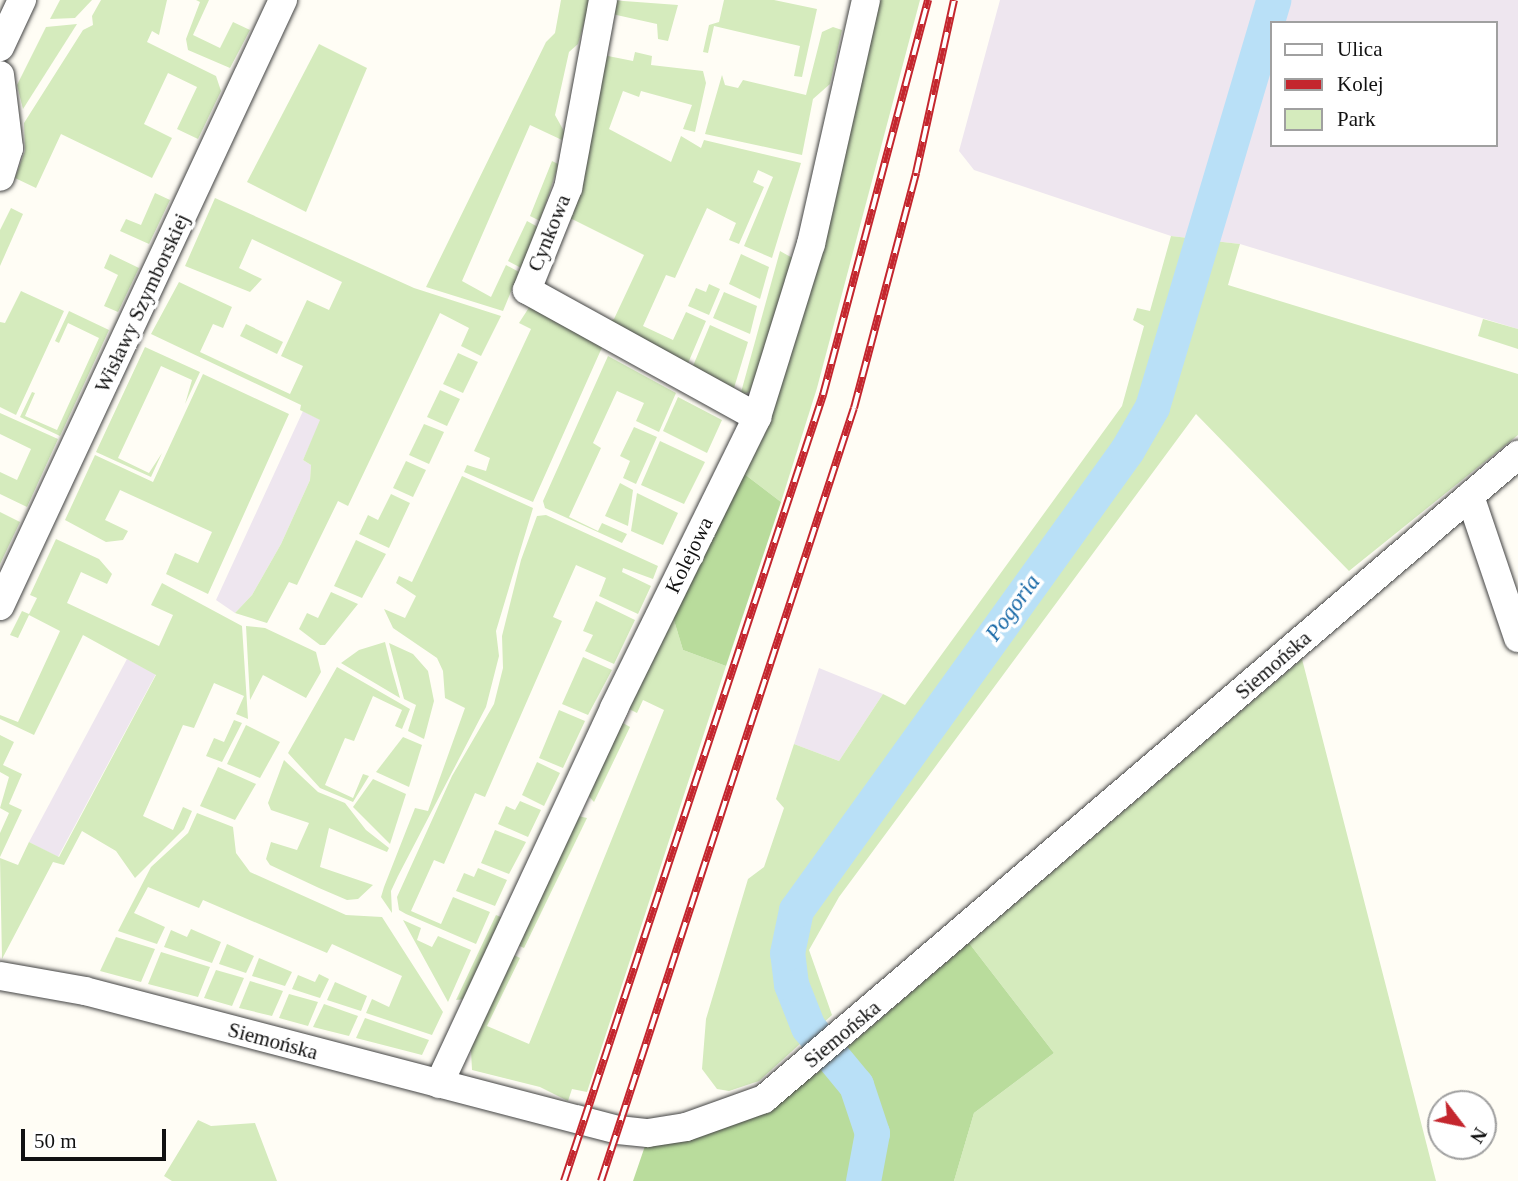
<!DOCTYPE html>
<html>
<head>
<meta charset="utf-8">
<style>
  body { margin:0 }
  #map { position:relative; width:1518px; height:1181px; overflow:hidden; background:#fffdf5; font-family:"Times New Roman",serif }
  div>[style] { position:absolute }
  .industrial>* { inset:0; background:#eee6ef }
  .green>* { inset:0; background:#d5ebbd }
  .forest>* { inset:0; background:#b9dc9c }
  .river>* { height:35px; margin:-17.5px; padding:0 17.5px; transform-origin:17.5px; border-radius:17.5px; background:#b9e0f7 }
  .roads { filter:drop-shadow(0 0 2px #444) drop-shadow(0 0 2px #444) }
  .minor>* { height:28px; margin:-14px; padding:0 14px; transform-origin:14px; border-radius:14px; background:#fff }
  .rail>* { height:8px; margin-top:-4px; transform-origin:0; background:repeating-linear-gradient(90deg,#fff 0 16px,#c4262e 0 32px); box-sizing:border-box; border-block:2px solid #c4262e }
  span { translate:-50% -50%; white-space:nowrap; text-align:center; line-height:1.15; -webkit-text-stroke:7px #fff; paint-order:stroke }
  .street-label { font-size:21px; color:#111 }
  .water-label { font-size:23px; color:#1768a6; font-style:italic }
  .legend { position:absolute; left:1270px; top:21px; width:228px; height:126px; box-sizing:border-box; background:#fff; border:2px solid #a0a0a0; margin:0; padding:9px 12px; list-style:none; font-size:21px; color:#111 }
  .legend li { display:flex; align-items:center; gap:14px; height:35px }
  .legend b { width:35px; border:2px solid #a0a0a0 }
  .north { position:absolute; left:1427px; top:1090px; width:70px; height:70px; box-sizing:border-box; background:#fff; border:2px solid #a0a0a0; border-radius:50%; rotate:122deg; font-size:19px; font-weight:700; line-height:28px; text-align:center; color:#111 }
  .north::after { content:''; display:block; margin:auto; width:24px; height:32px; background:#c4262e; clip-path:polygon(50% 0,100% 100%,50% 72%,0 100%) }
  .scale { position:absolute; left:21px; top:1129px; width:145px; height:32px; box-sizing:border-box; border:4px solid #111; border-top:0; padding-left:9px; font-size:21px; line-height:24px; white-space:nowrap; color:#111; -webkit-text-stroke:5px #fff; paint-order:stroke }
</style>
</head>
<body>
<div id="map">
  <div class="industrial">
    <div style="clip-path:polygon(evenodd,1000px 0,1518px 0,1518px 329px,1240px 244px,1171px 236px,974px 170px,959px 151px,1000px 0,1271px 23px,1495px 23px,1495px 145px,1271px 145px,1271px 23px)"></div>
    <div style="clip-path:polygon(303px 411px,321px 420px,303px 460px,311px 465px,310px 480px,281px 544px,252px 595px,235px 613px,216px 600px)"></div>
    <div style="clip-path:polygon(127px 659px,156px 674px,58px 857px,29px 842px)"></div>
    <div style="clip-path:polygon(819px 668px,883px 694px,839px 761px,794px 744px)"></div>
  </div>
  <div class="green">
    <div style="clip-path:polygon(60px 0,92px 0,75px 18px,50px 19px)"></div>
    <div style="clip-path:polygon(101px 0,167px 0,159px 35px,152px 31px,147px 42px,216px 76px,221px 91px,198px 139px,177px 129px,197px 87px,168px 73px,144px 124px,172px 138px,152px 178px,61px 134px,36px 188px,15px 178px,25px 151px,24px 123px,83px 30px,93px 25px,92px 16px)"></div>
    <div style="clip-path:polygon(196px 0,209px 0,193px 35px,220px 48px,233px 22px,250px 30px,230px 68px,188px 50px,186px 39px,200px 2px)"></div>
    <div style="clip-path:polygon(561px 0,591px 0,578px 44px,569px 52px,555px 115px,565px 133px,562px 140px,530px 125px,462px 281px,491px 297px,506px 265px,519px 272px,503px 311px,426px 287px,546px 42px,555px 33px)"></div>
    <div style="clip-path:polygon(610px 0,678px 5px,668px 41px,658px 39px,657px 24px,612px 14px,603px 55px,633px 61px,635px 52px,652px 56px,651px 65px,703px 71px,706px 83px,695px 132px,683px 129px,692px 105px,641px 91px,639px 97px,623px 91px,609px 129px,671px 162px,681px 136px,701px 148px,704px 140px,801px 163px,772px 258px,744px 246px,773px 177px,758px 170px,753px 182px,764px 187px,739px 244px,729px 240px,736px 223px,707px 208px,675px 278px,666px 275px,643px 326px,673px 340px,686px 312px,706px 321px,686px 368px,602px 324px,614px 319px,644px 255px,572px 219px,560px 223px)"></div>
    <div style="clip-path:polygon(724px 0,774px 0,817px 9px,802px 77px,794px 76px,800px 46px,714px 26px,708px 53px,703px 52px,709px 25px,719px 22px)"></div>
    <div style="clip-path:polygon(874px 0,920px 0,817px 388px,781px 502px,743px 473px)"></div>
    <div style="clip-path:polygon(77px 24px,23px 109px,17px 85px,46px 27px)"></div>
    <div style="clip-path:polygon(833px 27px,842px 30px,830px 84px,813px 99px,802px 155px,705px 134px,722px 75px,725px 85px,738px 88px,743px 80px,806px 95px,822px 32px)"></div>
    <div style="clip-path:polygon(319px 44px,367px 68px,306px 212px,247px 182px)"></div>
    <div style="clip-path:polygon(552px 161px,558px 164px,556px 172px,540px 221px,530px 216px)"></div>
    <div style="clip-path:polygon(155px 193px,170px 200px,149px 244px,120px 231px,126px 219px,141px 225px)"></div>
    <div style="clip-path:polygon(215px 198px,414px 288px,501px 316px,481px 356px,461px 346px,469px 328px,440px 313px,348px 506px,338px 501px,297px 585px,289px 582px,267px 623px,235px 613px,252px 595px,281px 544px,310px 480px,311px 465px,303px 460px,320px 420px,300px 410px,301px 405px,151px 334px,179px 282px,232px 307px,223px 328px,213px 324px,200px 352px,290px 394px,303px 366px,281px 356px,307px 300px,329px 310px,342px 282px,252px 239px,239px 268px,262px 279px,250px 292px,185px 266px)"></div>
    <div style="clip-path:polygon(11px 208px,23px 214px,0 266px,0 230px)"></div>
    <div style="clip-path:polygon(527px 221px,538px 227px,521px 268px,508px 261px)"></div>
    <div style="clip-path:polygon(1171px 236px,1240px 244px,1228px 285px,1518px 374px,1518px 435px,1349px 571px,1196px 414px,839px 897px,809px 950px,832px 1015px,759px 1081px,729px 1091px,717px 1089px,702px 1069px,706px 1019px,748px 879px,764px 867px,784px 808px,776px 799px,794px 744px,839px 761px,883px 694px,905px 705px,1122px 406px,1144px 326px,1133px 320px,1137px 308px,1150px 311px)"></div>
    <div style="clip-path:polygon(780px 251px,796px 260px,756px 389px,740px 396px)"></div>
    <div style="clip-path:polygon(110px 254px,139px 268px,118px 312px,104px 306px,118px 275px,104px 268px)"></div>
    <div style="clip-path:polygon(741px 254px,769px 267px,760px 299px,729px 284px)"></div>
    <div style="clip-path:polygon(709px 284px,720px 289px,709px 315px,688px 306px,696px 288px,706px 292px)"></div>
    <div style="clip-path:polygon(21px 291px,64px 311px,16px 415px,0 407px,0 322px,5px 323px)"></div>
    <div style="clip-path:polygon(724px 292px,757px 306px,750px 334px,713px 318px)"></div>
    <div style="clip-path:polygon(530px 306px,604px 343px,533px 502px,464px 472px,467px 465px,486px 471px,490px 458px,474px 451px,531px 329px,519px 323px)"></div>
    <div style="clip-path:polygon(69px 311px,109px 330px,60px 436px,20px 417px,32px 392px,35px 393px,25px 416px,57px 430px,99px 338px,68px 323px,59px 343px,55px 341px)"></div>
    <div style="clip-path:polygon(1483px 319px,1518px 329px,1518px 349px,1478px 336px)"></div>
    <div style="clip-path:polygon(246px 324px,283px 342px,277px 354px,240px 336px)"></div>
    <div style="clip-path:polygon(710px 325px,748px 342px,734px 388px,693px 366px)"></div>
    <div style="clip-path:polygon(145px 347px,200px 372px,185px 404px,192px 380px,161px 366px,118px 458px,149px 473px,162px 453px,151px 477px,96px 452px)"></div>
    <div style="clip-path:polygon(458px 353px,478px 362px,463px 393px,443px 384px)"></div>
    <div style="clip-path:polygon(608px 356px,676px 393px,659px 432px,636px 421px,644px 403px,617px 391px,593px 443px,601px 448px,569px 517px,598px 531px,602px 523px,627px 534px,622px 543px,545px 508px,543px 501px)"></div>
    <div style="clip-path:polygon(203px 374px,289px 414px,208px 594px,166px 574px,175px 553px,198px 563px,212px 532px,120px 490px,105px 520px,128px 531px,123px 540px,106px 542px,65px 520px,95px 455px,153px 482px)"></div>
    <div style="clip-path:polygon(440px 390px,460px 399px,447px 426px,427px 417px)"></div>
    <div style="clip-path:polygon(678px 397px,722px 420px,707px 453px,663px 431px)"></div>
    <div style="clip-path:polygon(0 413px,58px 439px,27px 507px,0 494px,0 472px,17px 480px,31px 449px,0 434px)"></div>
    <div style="clip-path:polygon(424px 424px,444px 432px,429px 464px,409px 455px)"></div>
    <div style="clip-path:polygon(634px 427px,657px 437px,636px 484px,623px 478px,630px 461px,620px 456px)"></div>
    <div style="clip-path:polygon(660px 441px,705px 462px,684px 504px,641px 485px)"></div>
    <div style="clip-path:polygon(406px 461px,426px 470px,413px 497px,393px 488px)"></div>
    <div style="clip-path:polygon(462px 476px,533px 508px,496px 631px,499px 656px,486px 707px,398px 876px,391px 891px,392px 913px,381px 897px,384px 887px,415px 808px,428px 811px,465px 708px,445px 698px,443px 671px,437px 658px,393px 628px,384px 609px,405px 618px,416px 596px,396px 583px,399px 576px,412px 582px)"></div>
    <div style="clip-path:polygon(620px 483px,633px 490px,628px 526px,605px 516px)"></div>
    <div style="clip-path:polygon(637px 493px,678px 513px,663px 545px,631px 531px)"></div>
    <div style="clip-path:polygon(391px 494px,410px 503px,389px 548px,359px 534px,368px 515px,378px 520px)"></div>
    <div style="clip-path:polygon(0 512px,20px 522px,0 564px)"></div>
    <div style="clip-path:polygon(546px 515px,658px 566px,653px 579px,623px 568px,622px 572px,651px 586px,638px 614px,599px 596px,606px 578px,576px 565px,553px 617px,562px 621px,485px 797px,475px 793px,444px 864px,434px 860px,411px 911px,441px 924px,453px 897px,490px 912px,476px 944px,406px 914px,399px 910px,397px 897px,452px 776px,494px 704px,503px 668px,502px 636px,521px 560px,537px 516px)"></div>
    <div style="clip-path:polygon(56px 539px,99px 559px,112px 574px,107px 584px,81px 572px,67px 603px,159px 646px,173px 615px,151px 605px,162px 583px,242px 626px,248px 719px,236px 714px,244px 696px,214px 683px,194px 728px,183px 725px,143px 816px,173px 830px,183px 807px,192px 811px,184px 829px,135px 878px,116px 851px,82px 831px,64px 865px,53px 862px,2px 959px,0 858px,18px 865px,29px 842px,59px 857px,156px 675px,83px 635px,34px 735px,0 719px,0 715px,18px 722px,60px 631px,29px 615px,18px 638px,10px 635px,22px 611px,29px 614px,37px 598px,30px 595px)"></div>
    <div style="clip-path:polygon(356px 540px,386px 554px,362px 598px,334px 586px)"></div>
    <div style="clip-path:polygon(331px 592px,358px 604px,325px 645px,320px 645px,299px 629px,307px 613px,318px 618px)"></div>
    <div style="clip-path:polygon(596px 601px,635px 620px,614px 664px,585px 651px,593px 635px,583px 631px)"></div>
    <div style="clip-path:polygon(673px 617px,683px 650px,726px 666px,587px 1092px,572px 1089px,568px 1101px,540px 1087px,472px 1070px,471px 1051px,462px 1046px,508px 952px,520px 958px,487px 1026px,529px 1044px,664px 710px,643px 700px,637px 713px,627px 708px)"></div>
    <div style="clip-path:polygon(246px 626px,265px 628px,316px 652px,321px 672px,306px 698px,263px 675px,250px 700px)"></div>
    <div style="clip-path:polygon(385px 642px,392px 670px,400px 698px,341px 663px,359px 650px)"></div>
    <div style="clip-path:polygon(389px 643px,413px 654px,428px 671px,434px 701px,424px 739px,408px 731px,416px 705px,404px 699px)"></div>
    <div style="clip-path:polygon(583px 657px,612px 670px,588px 715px,562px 704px)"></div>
    <div style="clip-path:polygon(1302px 659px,1436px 1181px,954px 1181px,974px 1113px,1054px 1053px,969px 943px)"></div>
    <div style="clip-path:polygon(337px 667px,410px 709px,402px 729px,395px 726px,402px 710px,373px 696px,354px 741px,345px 738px,325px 785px,353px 798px,363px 774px,369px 776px,353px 802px,320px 788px,288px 753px)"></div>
    <div style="clip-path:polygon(559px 710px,585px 721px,563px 768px,539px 758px)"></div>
    <div style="clip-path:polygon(234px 720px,242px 723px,222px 762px,206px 756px,214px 738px,224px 742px)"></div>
    <div style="clip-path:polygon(623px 723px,630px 727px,594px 802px,585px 792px)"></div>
    <div style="clip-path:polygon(246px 725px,280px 742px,260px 778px,227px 764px)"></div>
    <div style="clip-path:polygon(0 735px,14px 742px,3px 765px,22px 774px,9px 804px,22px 810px,0 857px,0 833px,9px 813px,0 808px,9px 777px,0 772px)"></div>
    <div style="clip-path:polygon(403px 737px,422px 745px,409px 787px,376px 772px)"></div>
    <div style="clip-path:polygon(284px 760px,318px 792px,345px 803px,366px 830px,389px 848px,387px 852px,329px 828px,320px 867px,373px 885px,358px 899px,347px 900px,319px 888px,270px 865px,266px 859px,271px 842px,297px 850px,309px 823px,271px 810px,268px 803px)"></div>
    <div style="clip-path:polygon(537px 762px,560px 773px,544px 806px,522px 795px)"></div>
    <div style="clip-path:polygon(218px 767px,256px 784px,235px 820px,200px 806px)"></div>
    <div style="clip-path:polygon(373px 779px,406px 794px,390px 844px,353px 807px)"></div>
    <div style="clip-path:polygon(520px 801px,541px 810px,528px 837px,498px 824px,506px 806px,515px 810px)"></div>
    <div style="clip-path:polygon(197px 813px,233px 827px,236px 853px,250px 872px,346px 915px,382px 917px,443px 1012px,432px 1035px,366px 1013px,372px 999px,389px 1007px,402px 976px,332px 944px,327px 953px,203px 900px,199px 908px,148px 887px,134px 913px,165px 927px,157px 944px,118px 931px,151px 867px,188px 833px)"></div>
    <div style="clip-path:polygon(578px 816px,587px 818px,524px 948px,513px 943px)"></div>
    <div style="clip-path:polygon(495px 830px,526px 842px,509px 874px,481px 863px)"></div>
    <div style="clip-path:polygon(478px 868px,507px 880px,495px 906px,456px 891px,464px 873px,474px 877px)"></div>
    <div style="clip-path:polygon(496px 915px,503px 918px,465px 999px,456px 1000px)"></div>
    <div style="clip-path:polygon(403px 920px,421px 928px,417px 940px,432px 947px,438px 936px,471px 950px,448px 1002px)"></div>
    <div style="clip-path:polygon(191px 929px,221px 942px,212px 963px,164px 947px,171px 930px,187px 937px)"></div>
    <div style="clip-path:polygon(116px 937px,155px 949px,141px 982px,100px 971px)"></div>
    <div style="clip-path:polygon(227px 944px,254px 956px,246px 973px,219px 964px)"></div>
    <div style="clip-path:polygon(161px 952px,210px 967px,198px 997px,148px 984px)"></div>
    <div style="clip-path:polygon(259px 958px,292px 972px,285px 986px,252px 976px)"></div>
    <div style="clip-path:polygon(216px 970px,244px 978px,232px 1006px,204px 998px)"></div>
    <div style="clip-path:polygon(319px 974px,329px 979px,320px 998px,292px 989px,298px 975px,315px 982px)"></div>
    <div style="clip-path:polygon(250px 981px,283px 991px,272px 1016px,239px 1008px)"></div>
    <div style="clip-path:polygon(335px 982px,367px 996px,361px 1011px,327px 1000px)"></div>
    <div style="clip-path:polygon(289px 994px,318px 1002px,308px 1026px,279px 1018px)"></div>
    <div style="clip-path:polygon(324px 1004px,358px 1016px,349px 1036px,313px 1027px)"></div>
    <div style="clip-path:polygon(365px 1018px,429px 1040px,422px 1055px,356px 1038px)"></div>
    <div style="clip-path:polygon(198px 1120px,211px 1126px,255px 1123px,277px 1181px,172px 1181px,164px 1176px)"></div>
  </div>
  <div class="forest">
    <div style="clip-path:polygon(743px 473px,781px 502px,726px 666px,683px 650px,673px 617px)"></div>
    <div style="clip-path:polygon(969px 943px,1054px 1053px,974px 1113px,954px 1181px,633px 1181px,646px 1143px,766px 1103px,816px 1074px)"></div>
  </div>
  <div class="river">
    <div style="left:863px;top:1181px;width:49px;rotate:-79.4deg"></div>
    <div style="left:872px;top:1133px;width:51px;rotate:-108.4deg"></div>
    <div style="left:856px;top:1085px;width:75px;rotate:-129.6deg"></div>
    <div style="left:808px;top:1027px;width:46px;rotate:-111.6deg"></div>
    <div style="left:791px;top:984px;width:31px;rotate:-97deg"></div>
    <div style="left:787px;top:953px;width:44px;rotate:-78.2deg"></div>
    <div style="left:796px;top:910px;width:567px;rotate:-54.26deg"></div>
    <div style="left:1127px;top:450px;width:50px;rotate:-59.8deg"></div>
    <div style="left:1152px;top:407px;width:425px;rotate:-73.4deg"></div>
  </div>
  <div class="roads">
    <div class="minor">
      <div style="left:603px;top:0;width:191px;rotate:100.5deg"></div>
      <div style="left:568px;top:188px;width:110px;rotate:111.9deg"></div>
      <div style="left:527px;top:290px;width:263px;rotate:28.9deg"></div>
      <div style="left:0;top:47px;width:52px;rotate:-64.9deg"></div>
      <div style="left:0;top:75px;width:74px;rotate:83deg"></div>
      <div style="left:9px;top:148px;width:30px;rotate:107deg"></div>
      <div style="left:1470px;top:496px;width:150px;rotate:71.3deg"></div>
      <div style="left:0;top:606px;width:669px;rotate:-64.97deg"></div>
      <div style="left:0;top:976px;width:86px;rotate:10deg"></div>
      <div style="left:85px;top:991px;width:551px;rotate:14.62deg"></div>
      <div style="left:618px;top:1130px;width:30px;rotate:6deg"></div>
      <div style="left:648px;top:1133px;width:38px;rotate:-9deg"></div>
      <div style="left:686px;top:1127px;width:83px;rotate:-19.7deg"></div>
      <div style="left:764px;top:1099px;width:992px;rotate:-40.5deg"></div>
      <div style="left:439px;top:1084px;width:415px;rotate:-65deg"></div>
      <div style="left:614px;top:708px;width:324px;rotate:-63.8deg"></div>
      <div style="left:757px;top:417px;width:181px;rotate:-72.7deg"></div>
      <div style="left:811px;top:244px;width:250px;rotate:-77.3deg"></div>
    </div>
  </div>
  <div class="rail">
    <div style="left:564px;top:1181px;width:828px;rotate:-71.76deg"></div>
    <div style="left:823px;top:395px;width:409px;rotate:-75.1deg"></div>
    <div style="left:601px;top:1181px;width:813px;rotate:-71.88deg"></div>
    <div style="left:854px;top:408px;width:243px;rotate:-75.2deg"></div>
    <div style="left:916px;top:173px;width:177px;rotate:-77.6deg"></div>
  </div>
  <div class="street-label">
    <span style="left:549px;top:233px;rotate:-68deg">Cynkowa</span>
    <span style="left:142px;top:303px;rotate:-65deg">Wisławy Szymborskiej</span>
    <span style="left:689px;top:555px;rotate:-64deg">Kolejowa</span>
    <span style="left:1273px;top:665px;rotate:-41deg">Siemońska</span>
    <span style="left:842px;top:1034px;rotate:-40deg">Siemońska</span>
    <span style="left:273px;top:1041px;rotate:15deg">Siemońska</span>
  </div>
  <div class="water-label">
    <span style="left:1013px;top:608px;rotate:-54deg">Pogoria</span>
  </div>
  <ul class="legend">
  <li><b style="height:9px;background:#fff"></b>Ulica</li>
  <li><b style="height:9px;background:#c4262e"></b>Kolej</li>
  <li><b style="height:19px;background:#d5ebbd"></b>Park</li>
  </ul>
  <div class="north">N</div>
  <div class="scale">50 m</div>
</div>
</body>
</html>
